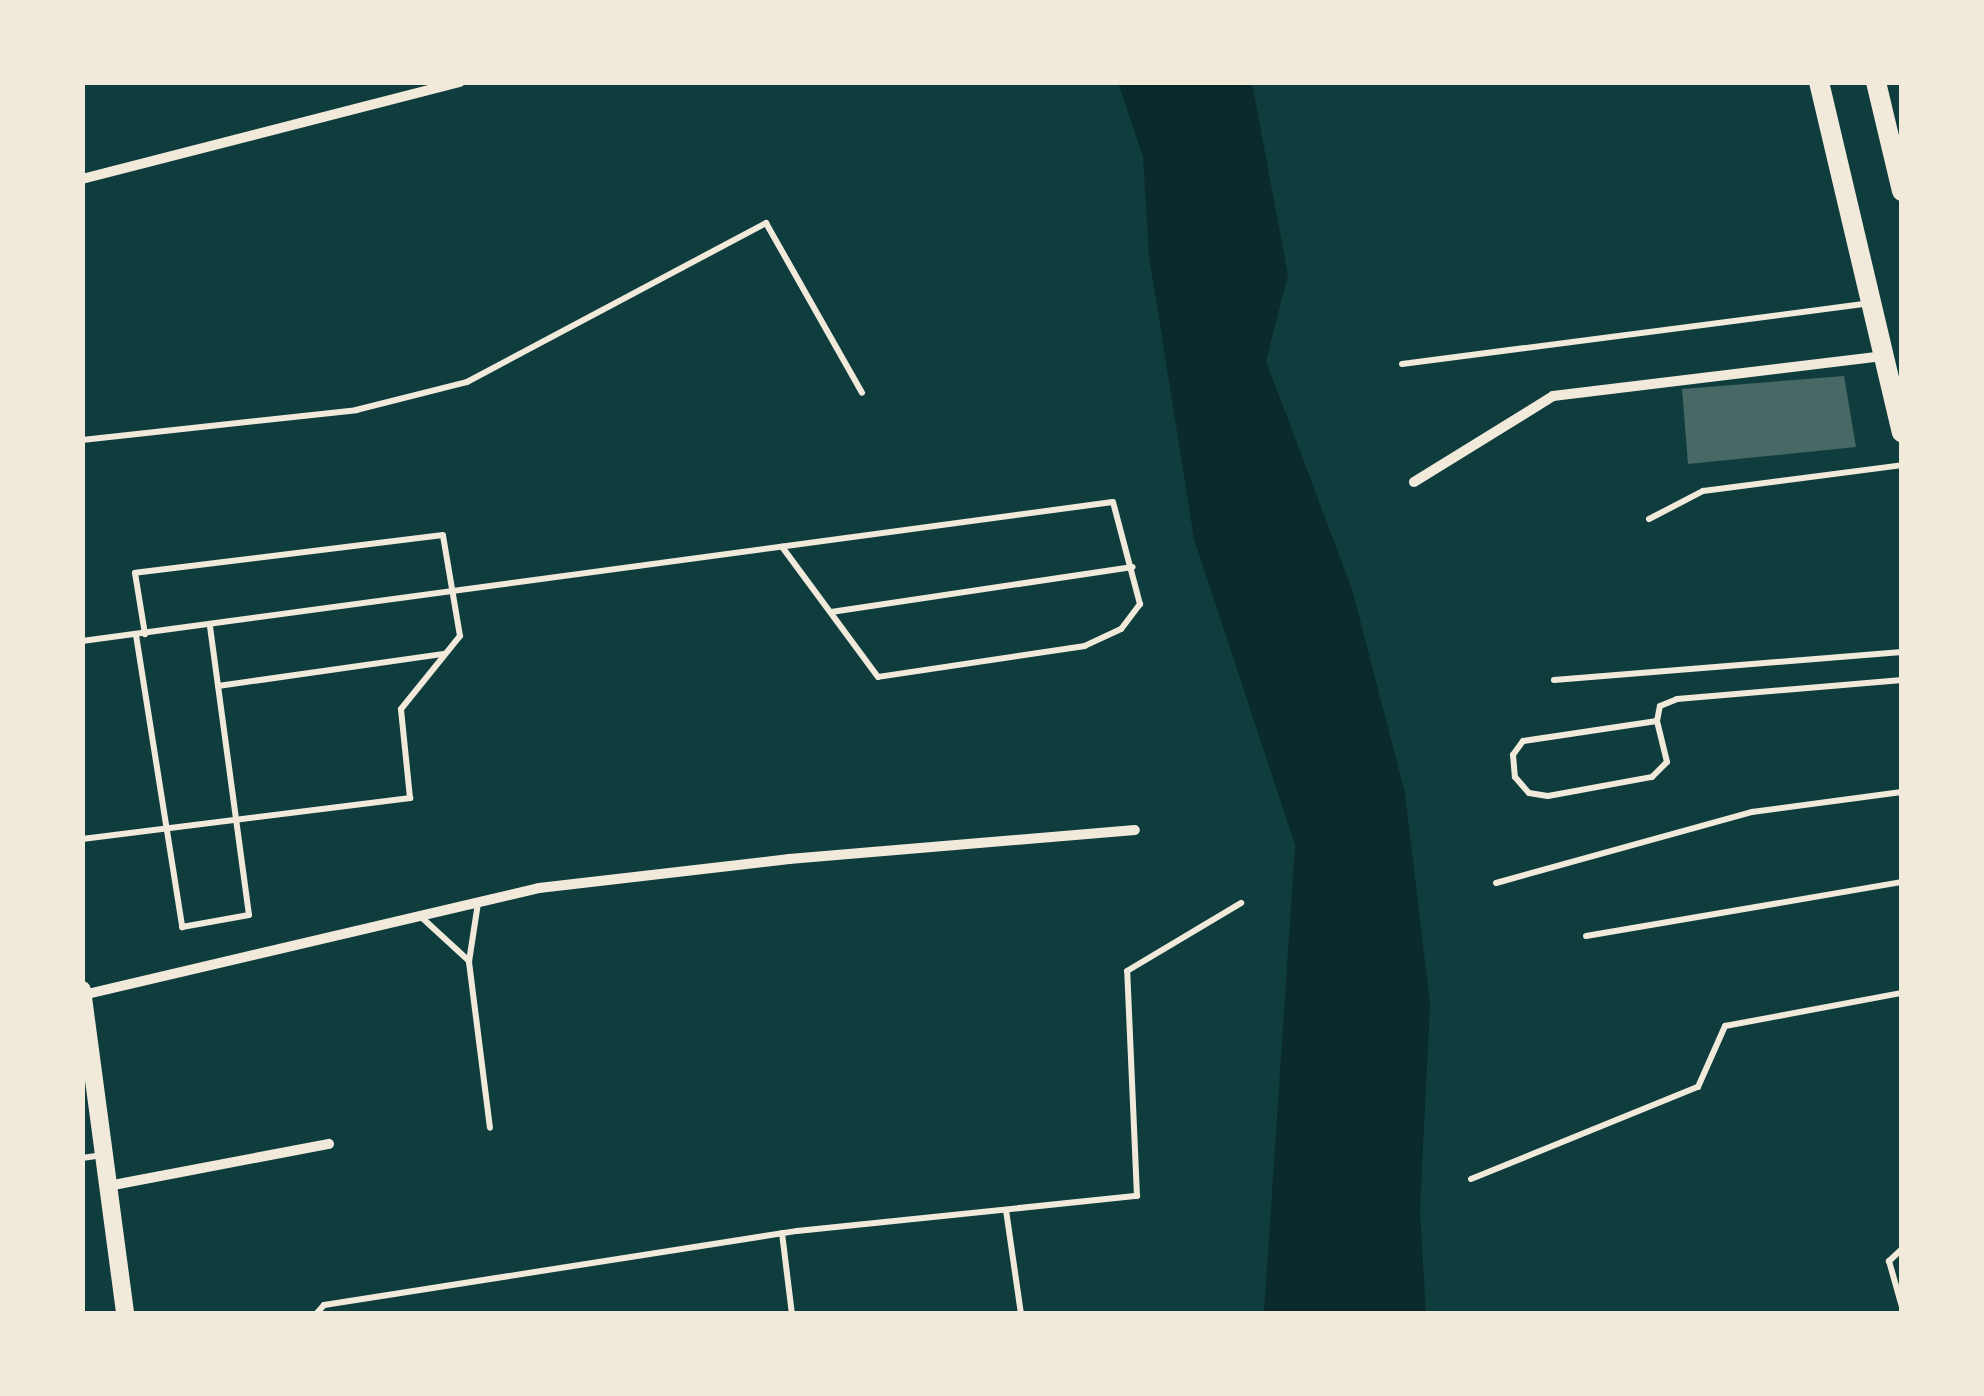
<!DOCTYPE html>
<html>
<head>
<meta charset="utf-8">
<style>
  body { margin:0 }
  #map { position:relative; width:1984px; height:1396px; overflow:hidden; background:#0f3d3e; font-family:"Source Sans 3",sans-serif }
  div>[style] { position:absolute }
  .water>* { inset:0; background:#0a2a2b }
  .building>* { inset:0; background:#486865 }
  .service>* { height:6px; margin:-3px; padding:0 3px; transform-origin:3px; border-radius:3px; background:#f1e9da }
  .minor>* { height:10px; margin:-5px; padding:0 5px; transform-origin:5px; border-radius:5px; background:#f1e9da }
  .secondary>* { height:18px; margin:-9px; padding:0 9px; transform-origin:9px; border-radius:9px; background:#f1e9da }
  .primary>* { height:20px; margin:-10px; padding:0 10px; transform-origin:10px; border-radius:10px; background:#f1e9da }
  span { translate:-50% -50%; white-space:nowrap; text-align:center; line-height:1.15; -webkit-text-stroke:9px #f1e9da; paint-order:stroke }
  .frame { position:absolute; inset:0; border:85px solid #f1e9da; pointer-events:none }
</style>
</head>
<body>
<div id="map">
  <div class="water">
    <div style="clip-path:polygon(1118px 83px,1252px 83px,1288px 275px,1266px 361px,1352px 589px,1405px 793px,1430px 1004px,1420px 1211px,1426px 1313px,1264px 1313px,1295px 845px,1194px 539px,1149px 256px,1143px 157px)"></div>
  </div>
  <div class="building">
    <div style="clip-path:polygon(1844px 376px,1856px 447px,1688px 464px,1682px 389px)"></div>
  </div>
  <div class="service">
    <div style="left:1402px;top:364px;width:471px;rotate:-7.4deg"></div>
    <div style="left:82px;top:440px;width:276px;rotate:-6.2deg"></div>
    <div style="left:356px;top:410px;width:114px;rotate:-14.2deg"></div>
    <div style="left:467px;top:382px;width:339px;rotate:-28deg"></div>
    <div style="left:766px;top:223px;width:195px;rotate:60.5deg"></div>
    <div style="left:1649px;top:519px;width:61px;rotate:-27.4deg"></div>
    <div style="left:1703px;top:491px;width:201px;rotate:-7.4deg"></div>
    <div style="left:831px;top:612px;width:305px;rotate:-8.5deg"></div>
    <div style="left:136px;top:635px;width:296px;rotate:81deg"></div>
    <div style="left:182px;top:927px;width:68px;rotate:-10.2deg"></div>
    <div style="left:249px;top:915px;width:292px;rotate:-97.7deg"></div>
    <div style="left:82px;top:641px;width:1040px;rotate:-7.68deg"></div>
    <div style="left:1113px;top:502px;width:106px;rotate:75.2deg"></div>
    <div style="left:1140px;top:604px;width:31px;rotate:127deg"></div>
    <div style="left:1121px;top:629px;width:40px;rotate:155deg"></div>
    <div style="left:1085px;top:646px;width:209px;rotate:171.5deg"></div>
    <div style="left:878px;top:677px;width:162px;rotate:-126.4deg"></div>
    <div style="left:1554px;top:680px;width:349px;rotate:-4.6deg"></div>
    <div style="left:218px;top:686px;width:228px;rotate:-8.1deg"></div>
    <div style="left:1657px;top:721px;width:135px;rotate:171.5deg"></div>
    <div style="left:1523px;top:741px;width:17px;rotate:126deg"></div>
    <div style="left:1513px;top:755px;width:22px;rotate:85deg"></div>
    <div style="left:1515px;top:777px;width:21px;rotate:49deg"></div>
    <div style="left:1529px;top:793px;width:19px;rotate:9deg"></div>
    <div style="left:1548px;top:796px;width:106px;rotate:-10.4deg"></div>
    <div style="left:1652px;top:777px;width:21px;rotate:-45deg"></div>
    <div style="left:1667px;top:762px;width:42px;rotate:-103.7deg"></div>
    <div style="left:1657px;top:721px;width:15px;rotate:-79deg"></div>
    <div style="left:1660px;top:706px;width:18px;rotate:-22deg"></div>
    <div style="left:1677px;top:699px;width:226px;rotate:-4.8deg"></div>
    <div style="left:82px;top:839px;width:331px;rotate:-7.1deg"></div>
    <div style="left:410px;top:798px;width:89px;rotate:-95.8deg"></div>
    <div style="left:401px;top:709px;width:94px;rotate:-51.1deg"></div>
    <div style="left:460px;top:636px;width:102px;rotate:-99.6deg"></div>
    <div style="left:443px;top:535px;width:310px;rotate:173deg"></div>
    <div style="left:135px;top:573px;width:62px;rotate:80.7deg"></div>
    <div style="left:1496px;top:883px;width:266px;rotate:-15.5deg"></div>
    <div style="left:1752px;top:812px;width:151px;rotate:-7.6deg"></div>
    <div style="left:478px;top:903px;width:60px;rotate:98.7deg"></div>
    <div style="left:469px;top:962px;width:167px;rotate:82.8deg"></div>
    <div style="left:419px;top:915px;width:68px;rotate:42.6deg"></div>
    <div style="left:1586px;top:936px;width:321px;rotate:-9.7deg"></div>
    <div style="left:82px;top:1158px;width:21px;rotate:-8deg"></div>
    <div style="left:1471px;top:1179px;width:245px;rotate:-22.1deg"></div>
    <div style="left:1698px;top:1087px;width:67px;rotate:-66.1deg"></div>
    <div style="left:1725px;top:1026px;width:180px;rotate:-10.6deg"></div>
    <div style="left:1006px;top:1210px;width:105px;rotate:81.8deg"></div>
    <div style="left:782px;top:1233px;width:82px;rotate:83deg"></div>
    <div style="left:1902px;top:1249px;width:18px;rotate:137deg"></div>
    <div style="left:1889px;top:1261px;width:48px;rotate:74.2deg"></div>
    <div style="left:316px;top:1314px;width:12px;rotate:-48deg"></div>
    <div style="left:324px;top:1305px;width:479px;rotate:-8.9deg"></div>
    <div style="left:797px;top:1231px;width:342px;rotate:-5.9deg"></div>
    <div style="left:1137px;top:1196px;width:225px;rotate:-92.5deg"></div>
    <div style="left:1127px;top:971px;width:133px;rotate:-30.8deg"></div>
  </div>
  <div class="minor">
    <div style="left:82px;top:179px;width:390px;rotate:-14.4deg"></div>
    <div style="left:1414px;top:482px;width:163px;rotate:-31.7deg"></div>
    <div style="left:1553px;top:396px;width:332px;rotate:-6.9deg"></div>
    <div style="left:83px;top:995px;width:468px;rotate:-13.2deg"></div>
    <div style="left:539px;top:888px;width:252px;rotate:-6.6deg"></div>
    <div style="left:789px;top:859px;width:347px;rotate:-4.8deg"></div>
    <div style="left:108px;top:1186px;width:225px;rotate:-10.8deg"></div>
  </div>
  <div class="secondary">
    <div style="left:82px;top:990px;width:327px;rotate:82.4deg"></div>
  </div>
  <div class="primary">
    <div style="left:1819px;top:82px;width:360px;rotate:76.7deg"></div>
    <div style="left:1876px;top:82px;width:112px;rotate:76.6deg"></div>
  </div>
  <div class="frame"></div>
</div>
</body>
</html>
